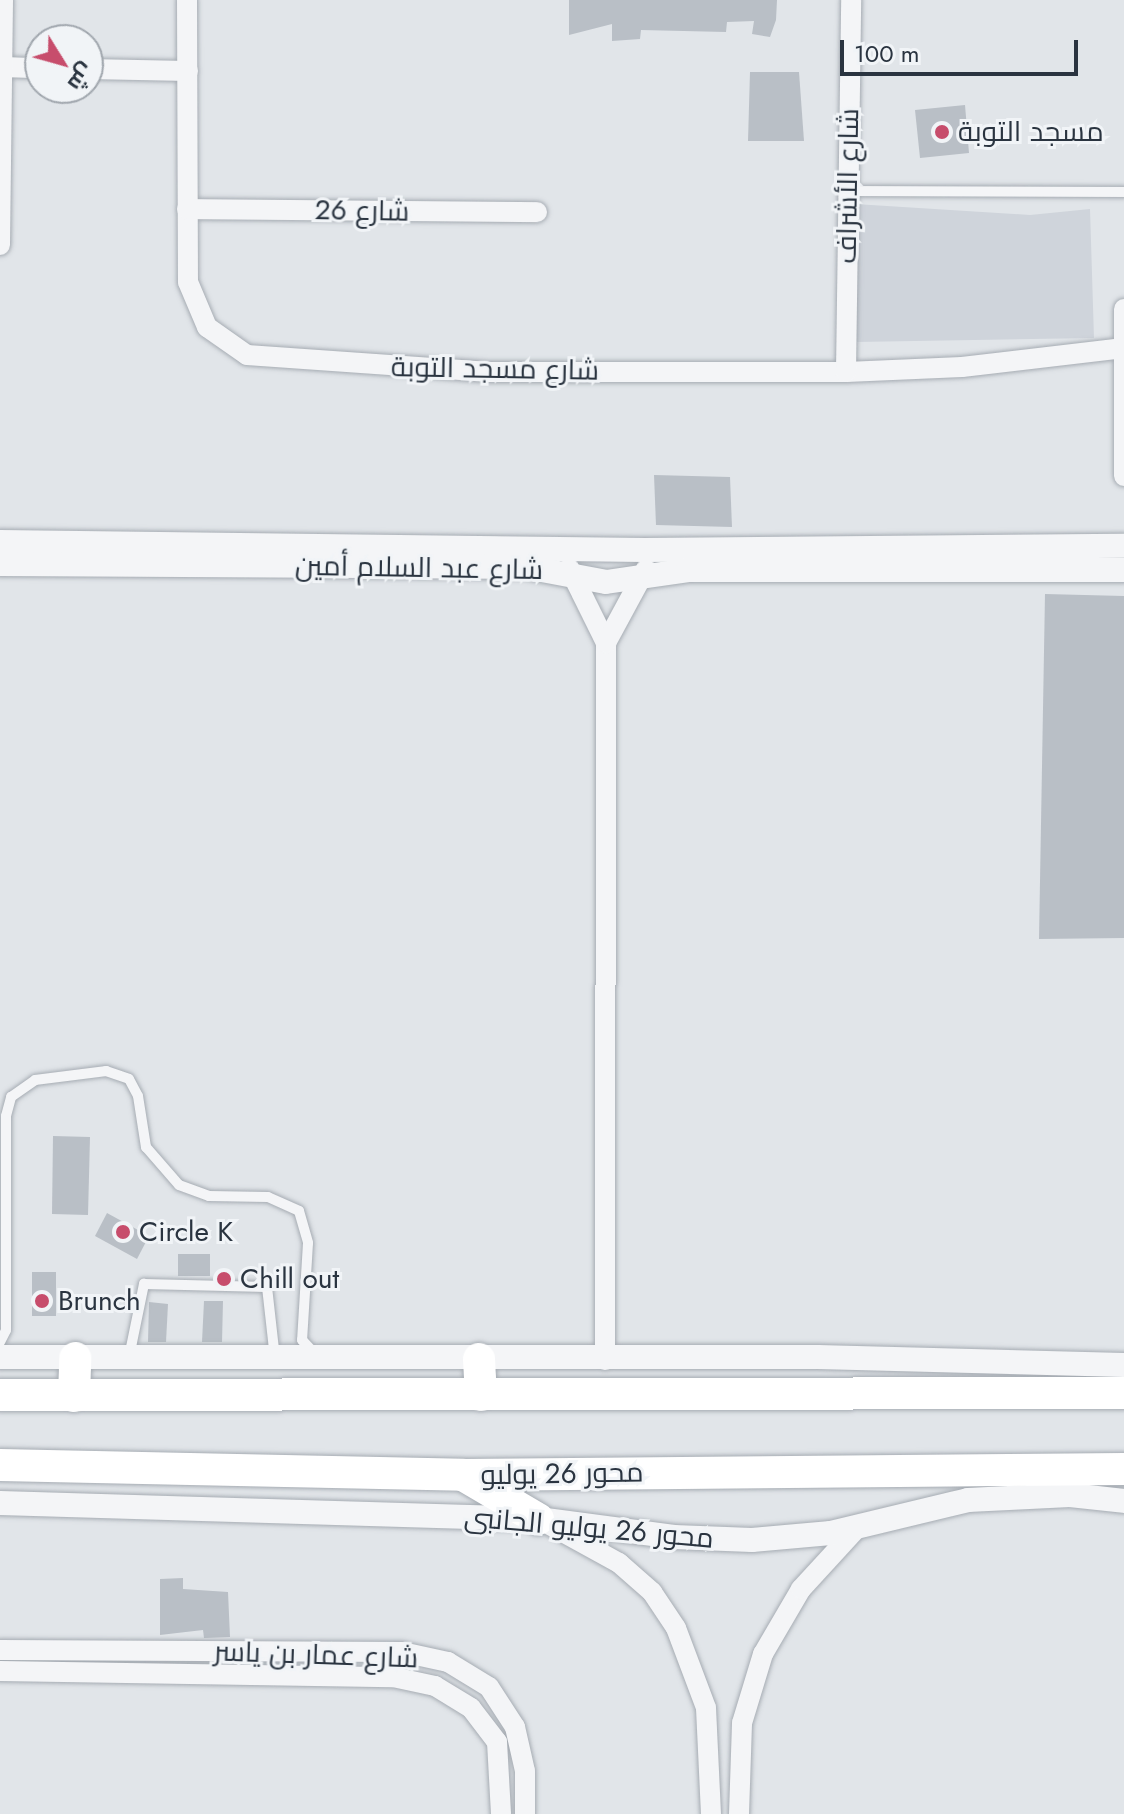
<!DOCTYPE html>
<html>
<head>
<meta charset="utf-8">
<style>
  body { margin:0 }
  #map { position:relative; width:1124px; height:1814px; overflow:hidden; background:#e1e5e9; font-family:Jost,Cairo,sans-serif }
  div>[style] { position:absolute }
  .built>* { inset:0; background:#cfd4db }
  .building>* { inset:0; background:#b9bfc6 }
  .roads { filter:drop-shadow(0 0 2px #a6acb3) drop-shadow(0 0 2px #a6acb3) }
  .service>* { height:10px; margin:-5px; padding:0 5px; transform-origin:5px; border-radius:5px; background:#f4f5f7 }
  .minor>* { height:20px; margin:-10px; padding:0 10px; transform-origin:10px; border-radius:10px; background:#f4f5f7 }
  .tertiary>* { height:24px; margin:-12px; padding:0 12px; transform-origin:12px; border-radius:12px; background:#f4f5f7 }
  .trunk>* { height:32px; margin:-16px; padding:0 16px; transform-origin:16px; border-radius:16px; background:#fff }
  .dots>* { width:22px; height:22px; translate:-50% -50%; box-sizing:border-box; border:4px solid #f1f4f7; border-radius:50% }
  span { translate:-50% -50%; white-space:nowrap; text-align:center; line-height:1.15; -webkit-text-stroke:6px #f1f4f7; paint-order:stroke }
  .poi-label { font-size:28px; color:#2a3440 }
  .left { translate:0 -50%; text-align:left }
  .street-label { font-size:28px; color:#2a3440 }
  .north { position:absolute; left:24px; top:24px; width:80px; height:80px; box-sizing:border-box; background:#f1f4f7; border:2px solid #a1a7ae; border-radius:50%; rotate:127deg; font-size:22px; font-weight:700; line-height:32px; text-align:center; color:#2a3440 }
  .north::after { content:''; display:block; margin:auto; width:28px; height:36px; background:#c74d6c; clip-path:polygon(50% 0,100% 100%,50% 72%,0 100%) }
  .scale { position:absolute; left:840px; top:40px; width:238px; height:36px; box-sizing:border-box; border:4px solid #2a3440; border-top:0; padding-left:10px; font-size:24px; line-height:28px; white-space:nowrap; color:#2a3440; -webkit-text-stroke:6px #f1f4f7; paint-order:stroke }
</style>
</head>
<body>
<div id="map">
  <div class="built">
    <div style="clip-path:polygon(855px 204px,1030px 215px,1090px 209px,1094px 338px,856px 342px)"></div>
  </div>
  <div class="building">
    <div style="clip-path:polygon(569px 0,777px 0,776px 20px,770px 37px,752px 34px,754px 21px,727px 22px,726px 32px,641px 30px,640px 39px,612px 41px,612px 24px,569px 35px)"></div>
    <div style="clip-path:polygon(750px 72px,799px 72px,804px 141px,748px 141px)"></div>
    <div style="clip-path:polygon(965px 105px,969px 153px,920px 158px,915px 110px)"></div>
    <div style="clip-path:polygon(654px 475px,730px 477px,732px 527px,656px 525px)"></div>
    <div style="clip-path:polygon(1045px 594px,1124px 596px,1124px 938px,1039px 939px)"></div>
    <div style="clip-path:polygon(53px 1136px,90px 1137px,88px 1215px,52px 1214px)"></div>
    <div style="clip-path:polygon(107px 1213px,149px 1236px,137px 1259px,95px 1236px)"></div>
    <div style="clip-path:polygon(178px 1254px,210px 1254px,210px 1276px,178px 1276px)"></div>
    <div style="clip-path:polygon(32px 1272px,56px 1272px,56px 1316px,32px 1316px)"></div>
    <div style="clip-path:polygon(204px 1301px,223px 1301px,222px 1342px,202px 1342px)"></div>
    <div style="clip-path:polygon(149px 1302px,168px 1304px,166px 1342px,148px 1342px)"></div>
    <div style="clip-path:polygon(183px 1578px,183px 1589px,228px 1592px,230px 1637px,204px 1638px,203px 1630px,160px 1635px,160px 1579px)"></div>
  </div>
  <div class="roads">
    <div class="service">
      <div style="left:849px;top:191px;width:275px;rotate:0.2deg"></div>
      <div style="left:0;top:1342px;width:13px;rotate:-63deg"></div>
      <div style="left:6px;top:1330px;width:214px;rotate:-90deg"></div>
      <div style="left:6px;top:1116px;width:20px;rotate:-75deg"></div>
      <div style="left:11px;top:1097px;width:29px;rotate:-35deg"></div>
      <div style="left:35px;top:1080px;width:72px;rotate:-7.2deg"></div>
      <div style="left:106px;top:1071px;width:24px;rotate:19deg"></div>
      <div style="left:129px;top:1079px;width:19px;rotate:62deg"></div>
      <div style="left:138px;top:1096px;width:52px;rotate:81.1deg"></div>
      <div style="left:146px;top:1147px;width:50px;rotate:49deg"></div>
      <div style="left:179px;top:1185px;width:32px;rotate:20deg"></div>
      <div style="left:209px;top:1196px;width:59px;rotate:1deg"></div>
      <div style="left:268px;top:1197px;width:34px;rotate:24deg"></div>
      <div style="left:299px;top:1211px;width:33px;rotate:74deg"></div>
      <div style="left:308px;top:1243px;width:97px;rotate:93.5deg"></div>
      <div style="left:302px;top:1340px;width:16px;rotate:47deg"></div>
      <div style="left:129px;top:1357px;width:75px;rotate:-78.4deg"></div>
      <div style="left:144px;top:1284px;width:123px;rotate:1.4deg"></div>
      <div style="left:267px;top:1287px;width:71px;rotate:83.6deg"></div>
    </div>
    <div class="minor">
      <div style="left:187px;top:0;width:282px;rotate:89.8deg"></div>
      <div style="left:188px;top:282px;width:49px;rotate:67.1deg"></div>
      <div style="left:207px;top:327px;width:49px;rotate:35deg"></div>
      <div style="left:247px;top:355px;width:243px;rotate:4deg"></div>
      <div style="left:489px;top:372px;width:357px"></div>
      <div style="left:846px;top:372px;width:116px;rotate:-2.5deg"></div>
      <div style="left:962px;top:367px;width:163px;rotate:-6.7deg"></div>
      <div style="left:2px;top:67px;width:38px;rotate:2deg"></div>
      <div style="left:88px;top:69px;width:100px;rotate:1.1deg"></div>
      <div style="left:187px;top:209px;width:350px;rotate:0.5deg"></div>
      <div style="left:0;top:245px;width:245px;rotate:-89.3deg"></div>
      <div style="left:1124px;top:309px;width:167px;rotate:90deg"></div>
      <div style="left:846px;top:372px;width:372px;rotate:-89.2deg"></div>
      <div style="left:569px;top:568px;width:84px;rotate:63.7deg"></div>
      <div style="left:605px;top:1360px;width:717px;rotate:-89.92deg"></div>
      <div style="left:606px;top:643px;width:84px;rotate:-61.6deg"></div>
      <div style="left:548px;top:1524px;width:81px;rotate:28.8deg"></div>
      <div style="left:619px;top:1563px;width:44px;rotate:41.3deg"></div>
      <div style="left:652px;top:1592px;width:43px;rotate:56.3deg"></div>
      <div style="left:676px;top:1628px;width:85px;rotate:69.4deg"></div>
      <div style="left:706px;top:1708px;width:106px;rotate:87.3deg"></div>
      <div style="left:0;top:1650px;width:402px;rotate:0.3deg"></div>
      <div style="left:402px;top:1652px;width:47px;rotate:12.3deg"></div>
      <div style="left:448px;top:1662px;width:48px;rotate:31.4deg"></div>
      <div style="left:489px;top:1687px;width:48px;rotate:57deg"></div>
      <div style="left:515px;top:1727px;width:45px;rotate:77.2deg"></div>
      <div style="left:525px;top:1771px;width:43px;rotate:90deg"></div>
      <div style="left:0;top:1671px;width:393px;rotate:0.9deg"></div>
      <div style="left:393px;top:1677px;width:43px;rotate:12.1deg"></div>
      <div style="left:435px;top:1686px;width:42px;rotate:31.4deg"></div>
      <div style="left:471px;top:1708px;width:43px;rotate:52.6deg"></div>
      <div style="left:497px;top:1742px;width:72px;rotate:86.8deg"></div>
      <div style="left:739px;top:1814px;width:91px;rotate:-88.1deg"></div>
      <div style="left:742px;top:1723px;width:72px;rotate:-73.1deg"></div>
      <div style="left:763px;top:1654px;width:75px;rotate:-59.7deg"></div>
      <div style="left:801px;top:1589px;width:83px;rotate:-47.4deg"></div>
    </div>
    <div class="tertiary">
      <div style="left:0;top:542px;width:645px;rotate:0.71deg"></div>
      <div style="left:645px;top:550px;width:479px;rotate:-0.5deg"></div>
      <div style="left:0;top:564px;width:526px;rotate:0.33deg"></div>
      <div style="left:526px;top:567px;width:81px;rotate:10.6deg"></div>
      <div style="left:606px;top:582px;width:83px;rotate:-8.3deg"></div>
      <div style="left:688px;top:570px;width:436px"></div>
      <div style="left:0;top:1357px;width:818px"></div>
      <div style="left:818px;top:1357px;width:306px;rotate:1.5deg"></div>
      <div style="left:0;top:1503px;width:538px;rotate:1.7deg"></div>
      <div style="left:538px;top:1519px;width:137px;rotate:7.5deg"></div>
      <div style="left:674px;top:1537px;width:78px;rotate:2.2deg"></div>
      <div style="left:752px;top:1540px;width:79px;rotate:-5.1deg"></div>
      <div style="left:831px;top:1533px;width:141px;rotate:-13.5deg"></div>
      <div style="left:968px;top:1500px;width:102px;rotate:-2.8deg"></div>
      <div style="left:1070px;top:1495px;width:54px;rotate:6.3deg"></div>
    </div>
    <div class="trunk">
      <div style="left:479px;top:1359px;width:36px;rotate:87deg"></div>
      <div style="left:0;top:1395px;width:1124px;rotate:-0.1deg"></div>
      <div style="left:74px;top:1396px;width:38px;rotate:-88deg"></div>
      <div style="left:0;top:1465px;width:463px;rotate:1.2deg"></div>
      <div style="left:463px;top:1475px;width:661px;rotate:-0.52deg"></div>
      <div style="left:463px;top:1475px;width:87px;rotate:30.4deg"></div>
    </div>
  </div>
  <div class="dots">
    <div style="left:942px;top:132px;background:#c74d6c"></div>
    <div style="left:123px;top:1232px;background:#c74d6c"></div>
    <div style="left:224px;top:1279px;background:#c74d6c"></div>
    <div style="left:42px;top:1301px;background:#c74d6c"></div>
  </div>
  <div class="poi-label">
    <span class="left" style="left:958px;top:132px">مسجد التوبة</span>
    <span class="left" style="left:139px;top:1232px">Circle K</span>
    <span class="left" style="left:240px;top:1279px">Chill out</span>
    <span class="left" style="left:58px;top:1301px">Brunch</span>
  </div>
  <div class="street-label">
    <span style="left:848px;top:186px;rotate:-89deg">شارع الأشراف</span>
    <span style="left:362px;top:211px;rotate:1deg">شارع 26</span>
    <span style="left:495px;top:369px;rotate:1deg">شارع مسجد التوبة</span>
    <span style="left:419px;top:568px;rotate:1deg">شارع عبد السلام أمين</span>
    <span style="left:562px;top:1474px;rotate:-1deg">محور 26 يوليو</span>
    <span style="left:589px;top:1528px;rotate:5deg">محور 26 يوليو الجانبى</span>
    <span style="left:316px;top:1655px;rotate:2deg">شارع عمار بن ياسر</span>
  </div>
  <div class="north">ش</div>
  <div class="scale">100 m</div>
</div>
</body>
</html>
